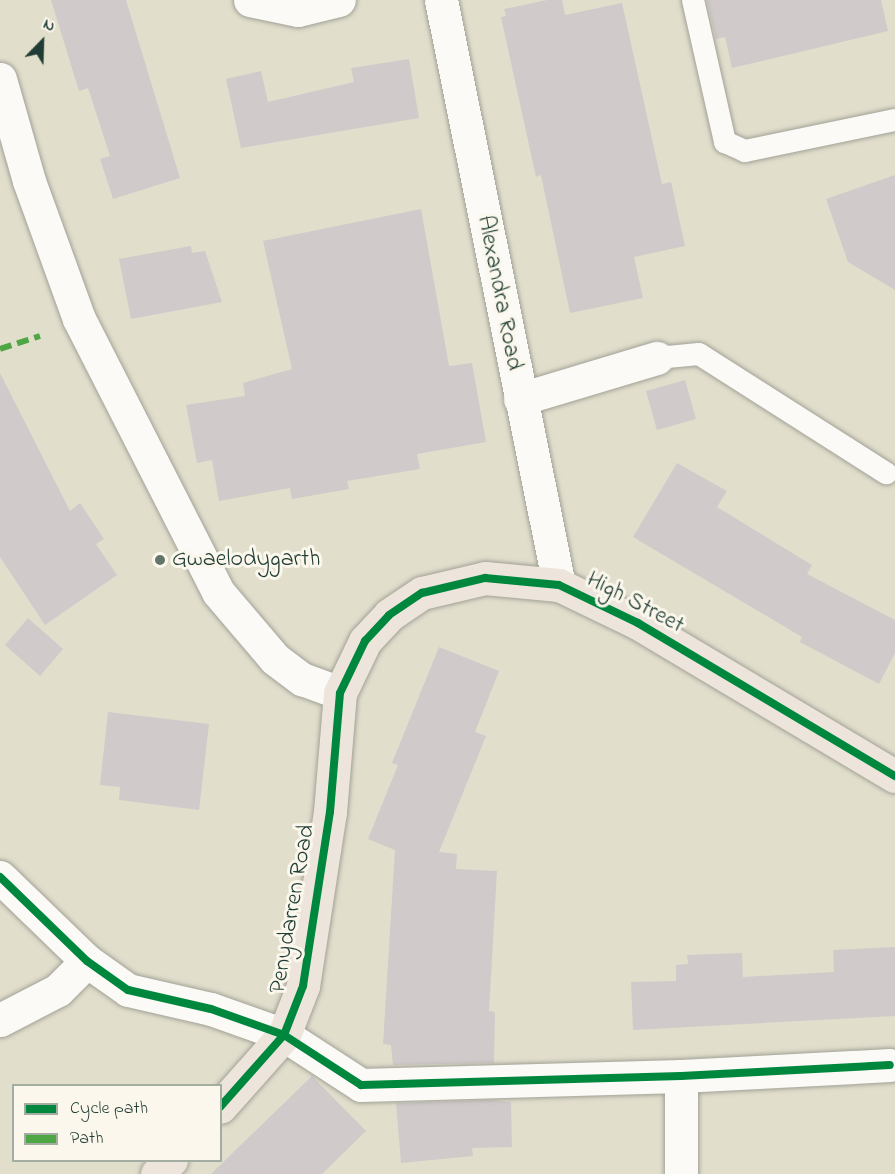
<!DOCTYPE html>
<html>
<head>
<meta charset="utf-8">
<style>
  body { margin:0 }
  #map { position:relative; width:895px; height:1174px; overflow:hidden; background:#e2decc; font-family:"Indie Flower",sans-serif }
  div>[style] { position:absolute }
  .building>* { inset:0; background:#d0caca }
  .roads { filter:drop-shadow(0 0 2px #a1a297) drop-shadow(0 0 2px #a1a297) }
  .service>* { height:22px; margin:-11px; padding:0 11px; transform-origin:11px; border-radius:11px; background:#fbfaf7 }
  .minor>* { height:33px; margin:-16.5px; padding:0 16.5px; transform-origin:16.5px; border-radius:16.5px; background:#fbfaf7 }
  .tertiary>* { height:33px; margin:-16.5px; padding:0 16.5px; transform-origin:16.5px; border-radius:16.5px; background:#fbfaf7 }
  .primary>* { height:33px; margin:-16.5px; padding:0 16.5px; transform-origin:16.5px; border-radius:16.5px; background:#ede5dc }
  .quiet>* { height:6px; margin-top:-3px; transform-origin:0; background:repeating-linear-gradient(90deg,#4fa644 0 12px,transparent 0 18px) }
  .cycleway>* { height:8px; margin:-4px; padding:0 4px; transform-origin:4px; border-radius:4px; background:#00873e }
  .dots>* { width:16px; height:16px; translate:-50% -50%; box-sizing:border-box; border:3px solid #fbf7ec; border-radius:50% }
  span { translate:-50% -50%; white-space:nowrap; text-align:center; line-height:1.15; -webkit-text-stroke:6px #fbf7ec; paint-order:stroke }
  .street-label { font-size:24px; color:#1f3d34 }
  .poi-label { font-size:24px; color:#1f3d34 }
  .left { translate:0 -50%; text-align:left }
  .legend { position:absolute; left:12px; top:1084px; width:210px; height:78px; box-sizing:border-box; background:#fbf7ec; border:2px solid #a3ada2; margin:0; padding:8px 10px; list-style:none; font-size:18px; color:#1f3d34 }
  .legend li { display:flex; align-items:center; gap:12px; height:30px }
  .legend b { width:30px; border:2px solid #a3ada2 }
  .north { position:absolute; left:12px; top:12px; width:60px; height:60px; -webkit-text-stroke:4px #fbf7ec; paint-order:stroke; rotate:23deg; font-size:16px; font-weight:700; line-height:24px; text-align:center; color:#1f3d34 }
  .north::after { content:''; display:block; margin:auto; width:21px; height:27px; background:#1f3d34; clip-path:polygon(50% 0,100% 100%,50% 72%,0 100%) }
</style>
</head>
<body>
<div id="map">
  <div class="building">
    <div style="clip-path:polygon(51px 0,126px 0,180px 178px,113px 199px,100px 159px,110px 156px,88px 88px,79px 91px)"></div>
    <div style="clip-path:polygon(547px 0,562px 0,565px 15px,622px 3px,662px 184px,671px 182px,685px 246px,634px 257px,643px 298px,570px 313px,541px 175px,536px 177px,501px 17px,506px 16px,504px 9px)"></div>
    <div style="clip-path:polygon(707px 0,881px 0,888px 31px,732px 68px,725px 37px,716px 39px)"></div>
    <div style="clip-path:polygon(409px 59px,419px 118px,241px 148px,226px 79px,261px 71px,268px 102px,354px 82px,351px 68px)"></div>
    <div style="clip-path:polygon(895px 175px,895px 290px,848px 262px,826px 199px)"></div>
    <div style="clip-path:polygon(421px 209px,449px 366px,472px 363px,486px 442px,417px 454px,420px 469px,347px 481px,349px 489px,292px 499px,290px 488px,219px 501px,212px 460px,197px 463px,186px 405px,245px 396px,243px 383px,292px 369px,263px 241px)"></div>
    <div style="clip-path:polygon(191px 246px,192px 253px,205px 251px,222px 302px,131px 319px,119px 259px)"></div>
    <div style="clip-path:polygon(0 373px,70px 511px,80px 503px,104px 539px,96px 544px,117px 575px,45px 625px,0 557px)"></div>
    <div style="clip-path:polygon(685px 380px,696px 419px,657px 430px,646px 391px)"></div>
    <div style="clip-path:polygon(677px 463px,727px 491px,717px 507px,812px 565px,807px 574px,895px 620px,895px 653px,879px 684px,800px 642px,802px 637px,633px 537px)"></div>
    <div style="clip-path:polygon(28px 618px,63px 649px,40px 676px,5px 645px)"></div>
    <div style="clip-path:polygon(439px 647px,499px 671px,475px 732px,486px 736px,439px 852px,457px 854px,456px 869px,497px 871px,489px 1011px,495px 1012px,494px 1063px,393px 1065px,391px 1045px,383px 1044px,395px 850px,368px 839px,398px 765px,392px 763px)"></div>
    <div style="clip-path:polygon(108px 712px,209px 724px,199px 810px,119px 800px,120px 787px,100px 785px)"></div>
    <div style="clip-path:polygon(895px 947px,895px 1016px,633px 1030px,631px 982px,676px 981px,676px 965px,688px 964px,687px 955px,742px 953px,743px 977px,834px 972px,833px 950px)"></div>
    <div style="clip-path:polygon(312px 1076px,366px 1131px,322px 1174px,211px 1174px)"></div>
    <div style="clip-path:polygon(493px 1100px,511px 1102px,512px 1147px,472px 1148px,473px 1156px,401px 1163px,396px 1103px)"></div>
  </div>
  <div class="roads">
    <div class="service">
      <div style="left:693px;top:0;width:146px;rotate:77.3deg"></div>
      <div style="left:725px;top:142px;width:22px;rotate:24deg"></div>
      <div style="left:745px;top:151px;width:153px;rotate:-11.7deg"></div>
      <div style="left:657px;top:358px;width:42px;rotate:-5.4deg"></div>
      <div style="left:699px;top:354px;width:222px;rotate:32.5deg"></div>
    </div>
    <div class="minor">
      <div style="left:250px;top:0;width:49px;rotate:11.8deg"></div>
      <div style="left:298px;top:10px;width:42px;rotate:-13.7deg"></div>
      <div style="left:441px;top:0;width:597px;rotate:78.6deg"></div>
      <div style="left:520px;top:399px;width:143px;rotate:-16.7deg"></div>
      <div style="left:0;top:877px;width:121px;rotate:44deg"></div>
      <div style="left:87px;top:961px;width:50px;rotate:35.3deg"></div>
      <div style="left:128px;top:990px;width:85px;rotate:12.9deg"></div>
      <div style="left:211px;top:1009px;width:77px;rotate:19.6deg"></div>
      <div style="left:284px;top:1035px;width:92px;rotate:33deg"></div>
      <div style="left:361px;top:1085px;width:320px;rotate:-1.6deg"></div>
      <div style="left:681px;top:1076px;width:209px;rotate:-3deg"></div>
      <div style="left:0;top:1020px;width:65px;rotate:-27.3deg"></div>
      <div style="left:58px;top:990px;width:41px;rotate:-45deg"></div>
      <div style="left:681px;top:1174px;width:98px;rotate:-90deg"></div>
    </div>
    <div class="tertiary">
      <div style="left:0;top:79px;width:106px;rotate:74.1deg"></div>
      <div style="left:29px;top:181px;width:147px;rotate:70.1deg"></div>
      <div style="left:79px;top:319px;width:306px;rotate:63deg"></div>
      <div style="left:218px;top:592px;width:88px;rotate:49.6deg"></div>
      <div style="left:275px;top:659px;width:34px;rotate:37deg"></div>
      <div style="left:302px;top:679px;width:40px;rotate:20.2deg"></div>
    </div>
    <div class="primary">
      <div style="left:220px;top:1107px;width:96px;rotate:-48.4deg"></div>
      <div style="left:284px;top:1035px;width:53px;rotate:-68.8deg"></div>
      <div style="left:303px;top:986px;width:176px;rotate:-81.2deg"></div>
      <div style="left:330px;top:812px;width:119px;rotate:-85.2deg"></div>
      <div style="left:340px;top:693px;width:58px;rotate:-64.3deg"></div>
      <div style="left:365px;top:641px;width:35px;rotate:-47deg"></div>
      <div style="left:389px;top:615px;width:40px;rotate:-34deg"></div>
      <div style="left:422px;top:593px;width:65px;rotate:-13.4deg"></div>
      <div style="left:485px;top:578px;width:74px;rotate:5.4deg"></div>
      <div style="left:559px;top:585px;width:88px;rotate:25.7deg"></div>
      <div style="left:638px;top:623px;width:299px;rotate:30.8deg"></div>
      <div style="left:157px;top:1174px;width:20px;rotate:-45deg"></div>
    </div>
  </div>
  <div class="quiet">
    <div style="left:0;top:349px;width:42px;rotate:-18deg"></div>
  </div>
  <div class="cycleway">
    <div style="left:0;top:877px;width:121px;rotate:44deg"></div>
    <div style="left:87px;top:961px;width:50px;rotate:35.3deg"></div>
    <div style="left:128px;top:990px;width:85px;rotate:12.9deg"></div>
    <div style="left:211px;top:1009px;width:77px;rotate:19.6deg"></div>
    <div style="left:284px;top:1035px;width:92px;rotate:33deg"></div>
    <div style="left:361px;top:1085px;width:320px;rotate:-1.6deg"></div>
    <div style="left:681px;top:1076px;width:209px;rotate:-3deg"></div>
    <div style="left:220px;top:1107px;width:96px;rotate:-48.4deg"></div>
    <div style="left:284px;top:1035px;width:53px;rotate:-68.8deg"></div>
    <div style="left:303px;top:986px;width:176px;rotate:-81.2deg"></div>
    <div style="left:330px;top:812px;width:119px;rotate:-85.2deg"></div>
    <div style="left:340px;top:693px;width:58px;rotate:-64.3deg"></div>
    <div style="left:365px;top:641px;width:35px;rotate:-47deg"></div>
    <div style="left:389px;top:615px;width:40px;rotate:-34deg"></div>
    <div style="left:422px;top:593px;width:65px;rotate:-13.4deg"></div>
    <div style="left:485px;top:578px;width:74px;rotate:5.4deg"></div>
    <div style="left:559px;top:585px;width:88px;rotate:25.7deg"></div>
    <div style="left:638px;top:623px;width:299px;rotate:30.8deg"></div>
  </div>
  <div class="dots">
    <div style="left:160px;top:560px;background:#637569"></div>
  </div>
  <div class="street-label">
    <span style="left:499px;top:293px;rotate:79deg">Alexandra Road</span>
    <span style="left:635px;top:603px;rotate:28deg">High Street</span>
    <span style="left:293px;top:909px;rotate:-80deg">Penydarren Road</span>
  </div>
  <div class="poi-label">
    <span class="left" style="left:172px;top:560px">Gwaelodygarth</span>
  </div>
  <ul class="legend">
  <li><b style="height:8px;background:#00873e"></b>Cycle path</li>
  <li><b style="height:8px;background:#4fa644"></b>Path</li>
  </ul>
  <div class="north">N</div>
</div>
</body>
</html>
